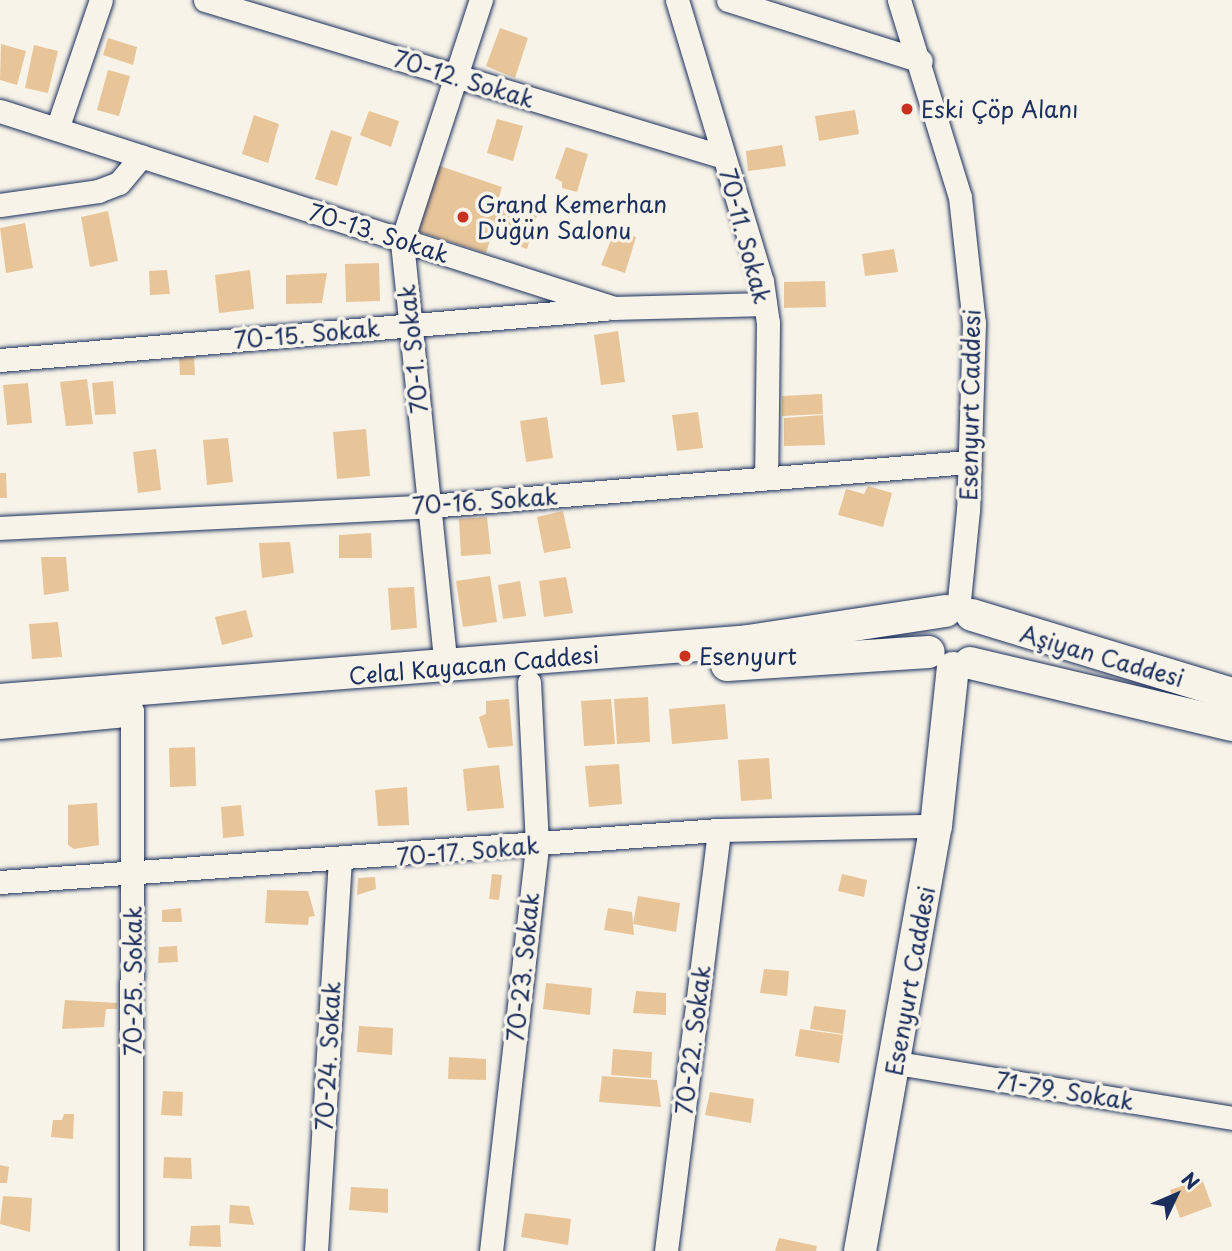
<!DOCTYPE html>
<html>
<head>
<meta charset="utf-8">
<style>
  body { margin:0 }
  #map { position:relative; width:1232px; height:1251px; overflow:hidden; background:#f7f3e8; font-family:"Playpen Sans",sans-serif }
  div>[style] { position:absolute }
  .building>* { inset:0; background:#e8c599 }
  .roads { filter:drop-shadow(0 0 2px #1b2f5e) drop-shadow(0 0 2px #1b2f5e) }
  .street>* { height:23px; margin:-11.5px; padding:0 11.5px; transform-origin:11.5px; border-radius:11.5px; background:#f7f3e8 }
  .secondary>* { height:32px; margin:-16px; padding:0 16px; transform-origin:16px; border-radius:16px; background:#f7f3e8 }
  .dots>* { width:19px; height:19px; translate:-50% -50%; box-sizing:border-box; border:4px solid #f7f3e8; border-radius:50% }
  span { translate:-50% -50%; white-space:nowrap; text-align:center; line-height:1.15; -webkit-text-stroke:7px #f7f3e8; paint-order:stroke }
  .street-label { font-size:23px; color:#1b2f5e }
  .poi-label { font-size:23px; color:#1b2f5e }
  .left { translate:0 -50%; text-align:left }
  .north { position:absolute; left:1141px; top:1160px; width:70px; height:70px; -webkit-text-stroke:5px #f7f3e8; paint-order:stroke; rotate:46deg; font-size:19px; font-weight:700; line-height:28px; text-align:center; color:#1b2f5e }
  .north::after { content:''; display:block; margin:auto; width:24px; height:32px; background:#1b2f5e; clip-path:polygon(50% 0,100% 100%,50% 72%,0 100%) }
</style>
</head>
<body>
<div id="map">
  <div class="building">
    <div style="clip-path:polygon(500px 28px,528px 38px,515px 78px,486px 66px)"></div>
    <div style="clip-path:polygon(108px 38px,137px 47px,133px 65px,103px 55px)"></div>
    <div style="clip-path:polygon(1px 44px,26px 51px,17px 85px,0 80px)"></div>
    <div style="clip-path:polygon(34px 45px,58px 51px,48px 93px,25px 88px)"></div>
    <div style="clip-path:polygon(108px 70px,130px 76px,119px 116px,97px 110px)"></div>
    <div style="clip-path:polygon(855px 110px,859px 134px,819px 141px,815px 116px)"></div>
    <div style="clip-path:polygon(369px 111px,399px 121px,391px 147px,360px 135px)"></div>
    <div style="clip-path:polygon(254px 115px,279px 124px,268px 163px,242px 154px)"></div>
    <div style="clip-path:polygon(497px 119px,523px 126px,513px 161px,487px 153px)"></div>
    <div style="clip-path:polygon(331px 130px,352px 137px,337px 186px,315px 179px)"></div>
    <div style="clip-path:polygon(782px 145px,786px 166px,748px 171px,746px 151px)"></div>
    <div style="clip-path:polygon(566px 147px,588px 154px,577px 192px,562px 188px,562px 182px,555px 178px)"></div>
    <div style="clip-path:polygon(437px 165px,502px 187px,498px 200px,510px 203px,499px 239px,491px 237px,486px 253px,416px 231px)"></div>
    <div style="clip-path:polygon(512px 203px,538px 212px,527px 249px,500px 239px)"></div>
    <div style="clip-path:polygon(108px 211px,118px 261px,90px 267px,81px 217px)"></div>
    <div style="clip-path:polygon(25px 223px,33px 268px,6px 273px,0 228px)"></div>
    <div style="clip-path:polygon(615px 230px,636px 237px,625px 273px,601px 265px)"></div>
    <div style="clip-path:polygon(894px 249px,898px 272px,865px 276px,862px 254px)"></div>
    <div style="clip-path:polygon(379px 263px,380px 301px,346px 302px,345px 264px)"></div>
    <div style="clip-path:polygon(167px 270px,170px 294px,150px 295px,149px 271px)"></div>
    <div style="clip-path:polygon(250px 270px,254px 309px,219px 313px,215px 275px)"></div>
    <div style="clip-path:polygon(327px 273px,322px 303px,286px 304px,286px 275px)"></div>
    <div style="clip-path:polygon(825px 281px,826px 307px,784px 308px,784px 282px)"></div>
    <div style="clip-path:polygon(618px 331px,625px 382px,601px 385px,594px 335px)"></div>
    <div style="clip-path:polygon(194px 357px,195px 375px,180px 375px,179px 358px)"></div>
    <div style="clip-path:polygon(87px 379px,93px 424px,66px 426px,60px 382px)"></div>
    <div style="clip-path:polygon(113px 381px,116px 414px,95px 415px,92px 383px)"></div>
    <div style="clip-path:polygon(28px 383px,32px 423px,7px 425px,3px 385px)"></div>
    <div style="clip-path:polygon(822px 394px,823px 414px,782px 416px,782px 396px)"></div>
    <div style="clip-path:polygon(698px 412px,703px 448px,677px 451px,672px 415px)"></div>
    <div style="clip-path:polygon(823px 415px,825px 445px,784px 446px,784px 418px)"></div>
    <div style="clip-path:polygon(547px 417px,553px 458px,526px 462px,520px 421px)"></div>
    <div style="clip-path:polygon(366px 429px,370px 476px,337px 479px,333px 432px)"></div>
    <div style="clip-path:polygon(228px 438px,233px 482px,207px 485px,203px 440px)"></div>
    <div style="clip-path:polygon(156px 449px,161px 490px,138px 493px,133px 452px)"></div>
    <div style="clip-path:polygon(0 473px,6px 473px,7px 498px,0 498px)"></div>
    <div style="clip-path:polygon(868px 486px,892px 493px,883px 527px,838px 515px,846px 489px,864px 494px)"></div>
    <div style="clip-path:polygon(563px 511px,571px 548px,544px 553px,537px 517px)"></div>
    <div style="clip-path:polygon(487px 517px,491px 554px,461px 556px,459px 519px)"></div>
    <div style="clip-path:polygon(371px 533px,372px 558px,339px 558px,339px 535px)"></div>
    <div style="clip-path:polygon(290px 542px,294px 573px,262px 578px,259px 543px)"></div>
    <div style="clip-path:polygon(41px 557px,66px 557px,69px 591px,44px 595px)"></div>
    <div style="clip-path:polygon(490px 576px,497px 622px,463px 627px,456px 581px)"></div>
    <div style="clip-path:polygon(566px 577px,573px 613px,544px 617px,539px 581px)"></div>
    <div style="clip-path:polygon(520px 581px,526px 616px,503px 619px,498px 585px)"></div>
    <div style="clip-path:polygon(414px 587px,417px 628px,391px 630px,388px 588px)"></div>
    <div style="clip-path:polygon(246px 610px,253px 637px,222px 645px,215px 617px)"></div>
    <div style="clip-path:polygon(58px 622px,62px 657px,32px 659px,29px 624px)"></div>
    <div style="clip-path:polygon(648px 697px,650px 742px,617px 744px,614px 699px)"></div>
    <div style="clip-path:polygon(509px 699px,513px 746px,488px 748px,479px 717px,486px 714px,486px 701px)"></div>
    <div style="clip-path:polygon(611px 699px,615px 744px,584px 746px,581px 701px)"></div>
    <div style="clip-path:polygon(725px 704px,728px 739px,672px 744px,669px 709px)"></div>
    <div style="clip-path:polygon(195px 747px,196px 786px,170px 787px,169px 748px)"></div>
    <div style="clip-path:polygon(769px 758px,772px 799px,741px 801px,738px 760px)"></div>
    <div style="clip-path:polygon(619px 764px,622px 804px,589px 807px,585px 766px)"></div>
    <div style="clip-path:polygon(499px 765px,504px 808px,467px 811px,463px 769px)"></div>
    <div style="clip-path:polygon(407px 787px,409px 825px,378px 826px,375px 790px)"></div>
    <div style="clip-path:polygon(97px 803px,99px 845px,74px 849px,68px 845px,68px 805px)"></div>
    <div style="clip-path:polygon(241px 805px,244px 836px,223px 838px,221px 807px)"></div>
    <div style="clip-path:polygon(492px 874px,502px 875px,499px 900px,489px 899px)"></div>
    <div style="clip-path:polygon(842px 874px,867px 880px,864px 897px,838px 891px)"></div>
    <div style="clip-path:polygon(375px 877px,376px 889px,357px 895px,358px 878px)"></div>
    <div style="clip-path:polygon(267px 890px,308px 891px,315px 916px,309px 917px,308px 925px,265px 923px)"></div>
    <div style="clip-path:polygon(638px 896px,680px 903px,676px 932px,633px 924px)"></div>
    <div style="clip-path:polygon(181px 908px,182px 922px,162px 922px,162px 910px)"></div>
    <div style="clip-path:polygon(608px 908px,632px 912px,634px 935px,604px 930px)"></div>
    <div style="clip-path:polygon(177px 946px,178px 962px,158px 963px,159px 947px)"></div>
    <div style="clip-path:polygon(764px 969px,789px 971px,787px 996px,760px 993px)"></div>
    <div style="clip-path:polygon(546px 983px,592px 988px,590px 1015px,543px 1009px)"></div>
    <div style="clip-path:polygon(636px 991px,666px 993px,666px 1015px,633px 1013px)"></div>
    <div style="clip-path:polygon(65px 1000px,117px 1003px,117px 1009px,106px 1009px,104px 1027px,62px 1029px)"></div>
    <div style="clip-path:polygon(814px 1006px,846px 1010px,843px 1034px,810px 1029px)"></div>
    <div style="clip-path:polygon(359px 1026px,393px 1028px,392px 1055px,357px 1052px)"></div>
    <div style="clip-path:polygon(800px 1029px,843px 1035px,839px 1063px,795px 1056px)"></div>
    <div style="clip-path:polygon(613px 1049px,652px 1052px,651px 1078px,611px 1075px)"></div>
    <div style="clip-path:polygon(449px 1057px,486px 1059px,486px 1080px,448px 1079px)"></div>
    <div style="clip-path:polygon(602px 1076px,657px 1080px,661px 1107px,599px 1102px)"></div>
    <div style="clip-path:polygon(163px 1091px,183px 1092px,182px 1116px,161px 1115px)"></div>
    <div style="clip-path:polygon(710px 1092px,754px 1099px,751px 1123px,705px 1115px)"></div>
    <div style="clip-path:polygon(64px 1114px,74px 1114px,73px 1139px,51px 1137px,53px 1120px,62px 1120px)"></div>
    <div style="clip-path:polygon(164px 1157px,191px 1158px,192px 1179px,163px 1178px)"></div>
    <div style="clip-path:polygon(0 1165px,9px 1167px,7px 1183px,0 1183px)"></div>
    <div style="clip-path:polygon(1202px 1179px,1212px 1206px,1180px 1218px,1170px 1190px)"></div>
    <div style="clip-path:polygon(351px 1187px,388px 1189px,388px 1213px,349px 1210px)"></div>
    <div style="clip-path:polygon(3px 1196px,32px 1198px,30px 1232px,0 1224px)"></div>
    <div style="clip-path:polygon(230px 1205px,249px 1206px,254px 1225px,229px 1223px)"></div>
    <div style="clip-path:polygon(525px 1213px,571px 1219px,568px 1245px,521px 1237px)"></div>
    <div style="clip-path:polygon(220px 1225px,221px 1247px,189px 1246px,191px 1226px)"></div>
    <div style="clip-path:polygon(779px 1238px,817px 1246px,816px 1251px,775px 1251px)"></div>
  </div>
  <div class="roads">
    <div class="street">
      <div style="left:205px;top:0;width:542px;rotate:16.83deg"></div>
      <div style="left:677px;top:0;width:294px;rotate:73.2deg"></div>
      <div style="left:762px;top:281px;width:42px;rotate:81.9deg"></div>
      <div style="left:768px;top:323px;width:155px;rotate:90.7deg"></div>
      <div style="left:728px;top:0;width:202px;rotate:17.5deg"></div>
      <div style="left:899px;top:0;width:206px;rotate:72.8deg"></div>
      <div style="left:960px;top:197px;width:127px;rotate:83.7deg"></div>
      <div style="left:974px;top:323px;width:187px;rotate:91.8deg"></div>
      <div style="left:968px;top:510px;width:100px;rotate:95.7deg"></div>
      <div style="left:0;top:111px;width:645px;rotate:17.79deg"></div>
      <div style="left:614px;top:308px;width:151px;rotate:-1.5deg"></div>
      <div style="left:57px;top:129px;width:136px;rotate:-71.2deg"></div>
      <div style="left:0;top:205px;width:99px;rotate:-8.1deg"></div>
      <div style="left:98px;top:191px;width:22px;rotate:-21deg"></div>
      <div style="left:119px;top:183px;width:35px;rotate:-50deg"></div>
      <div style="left:0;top:360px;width:606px;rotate:-4.83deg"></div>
      <div style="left:0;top:528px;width:430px;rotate:-2.9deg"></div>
      <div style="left:429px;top:506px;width:542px;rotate:-4.66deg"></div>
      <div style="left:446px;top:668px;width:429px;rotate:-95.9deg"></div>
      <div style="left:402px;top:241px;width:254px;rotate:-71.9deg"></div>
      <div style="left:0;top:882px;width:721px;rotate:-4.14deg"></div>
      <div style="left:719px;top:830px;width:217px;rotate:-1.1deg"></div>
      <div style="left:897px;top:1063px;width:339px;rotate:9.3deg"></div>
      <div style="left:131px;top:1251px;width:540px;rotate:-89.89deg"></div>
      <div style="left:316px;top:1251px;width:391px;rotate:-86.5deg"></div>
      <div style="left:491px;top:1251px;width:409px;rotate:-83.5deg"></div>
      <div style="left:537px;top:845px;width:163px;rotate:-92.8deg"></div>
      <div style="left:666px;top:1251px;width:424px;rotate:-82.8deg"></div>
    </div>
    <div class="secondary">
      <div style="left:972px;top:615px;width:272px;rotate:16.9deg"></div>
      <div style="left:970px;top:663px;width:269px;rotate:13.3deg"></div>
      <div style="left:727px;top:665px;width:202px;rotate:-3.7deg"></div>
      <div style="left:0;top:700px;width:751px;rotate:-4.5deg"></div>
      <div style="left:749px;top:641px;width:199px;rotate:-8.7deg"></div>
      <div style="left:0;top:723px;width:118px;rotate:-5.4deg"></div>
      <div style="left:860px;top:1251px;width:432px;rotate:-79.9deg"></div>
      <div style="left:936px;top:826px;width:159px;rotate:-83.9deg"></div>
    </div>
  </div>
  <div class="dots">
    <div style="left:907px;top:109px;background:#c8321e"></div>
    <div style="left:463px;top:217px;background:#c8321e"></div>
    <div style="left:685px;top:656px;background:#c8321e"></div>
  </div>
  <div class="street-label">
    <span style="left:464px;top:79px;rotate:17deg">70-12. Sokak</span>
    <span style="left:379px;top:233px;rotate:18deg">70-13. Sokak</span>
    <span style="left:745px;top:236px;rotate:75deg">70-11. Sokak</span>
    <span style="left:307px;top:334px;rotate:-5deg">70-15. Sokak</span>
    <span style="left:413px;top:349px;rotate:-96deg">70-1. Sokak</span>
    <span style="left:970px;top:405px;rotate:-89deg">Esenyurt Caddesi</span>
    <span style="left:485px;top:501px;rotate:-4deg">70-16. Sokak</span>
    <span style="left:1102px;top:656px;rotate:16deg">Aşiyan Caddesi</span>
    <span style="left:474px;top:665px;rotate:-5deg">Celal Kayacan Caddesi</span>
    <span style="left:468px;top:851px;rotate:-5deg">70-17. Sokak</span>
    <span style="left:523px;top:967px;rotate:-84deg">70-23. Sokak</span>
    <span style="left:133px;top:981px;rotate:-90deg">70-25. Sokak</span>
    <span style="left:910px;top:981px;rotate:-80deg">Esenyurt Caddesi</span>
    <span style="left:693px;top:1040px;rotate:-83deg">70-22. Sokak</span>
    <span style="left:328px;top:1056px;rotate:-87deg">70-24. Sokak</span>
    <span style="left:1065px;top:1091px;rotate:9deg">71-79. Sokak</span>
  </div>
  <div class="poi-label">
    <span class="left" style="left:921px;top:109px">Eski Çöp Alanı</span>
    <span class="left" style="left:477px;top:217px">Grand Kemerhan<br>Düğün Salonu</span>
    <span class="left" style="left:699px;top:656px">Esenyurt</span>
  </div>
  <div class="north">N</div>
</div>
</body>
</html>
